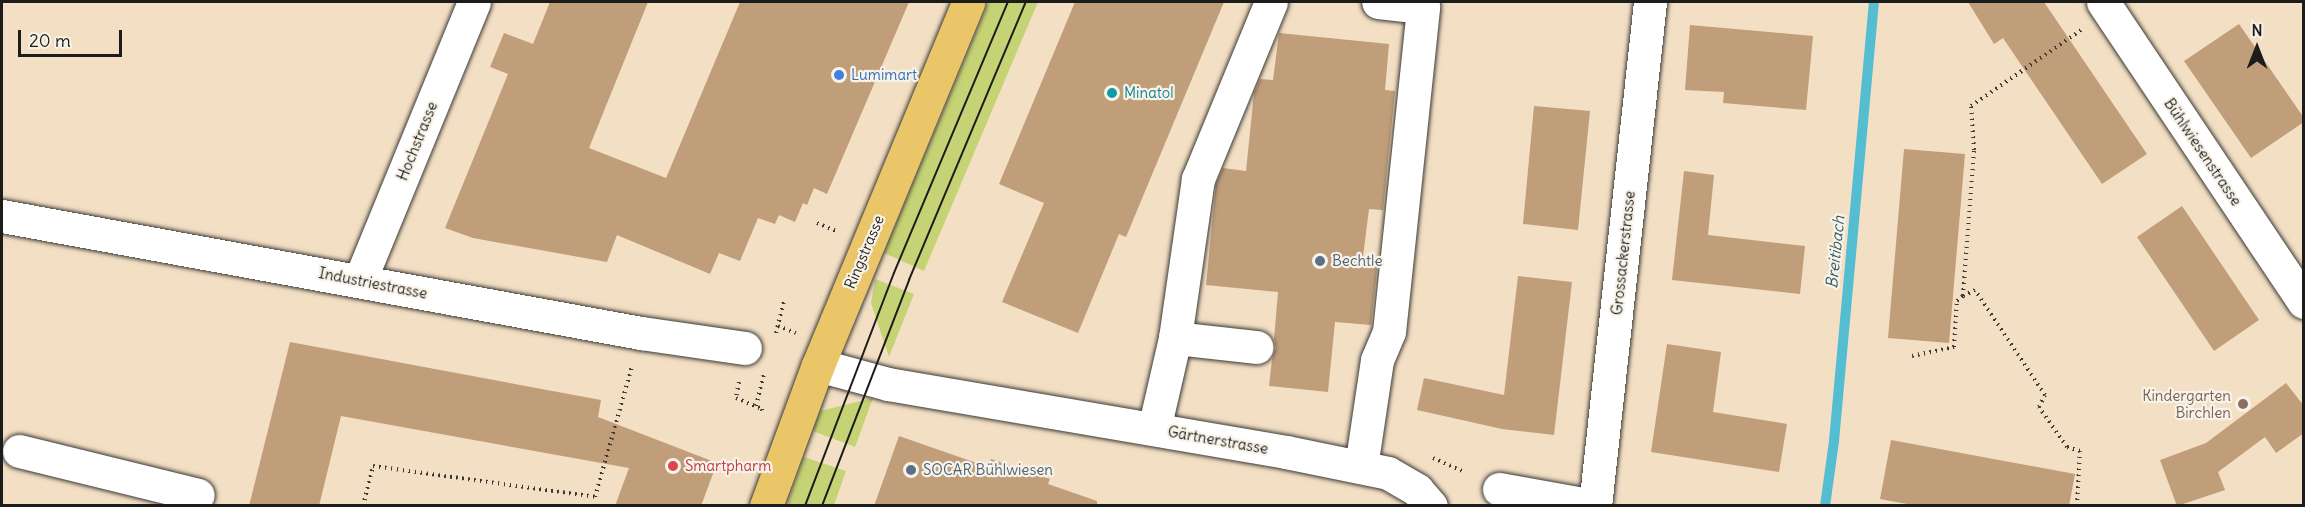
<!DOCTYPE html>
<html>
<head>
<meta charset="utf-8">
<style>
  body { margin:0 }
  #map { position:relative; width:2305px; height:507px; overflow:hidden; background:#f3dfc4; font-family:Delius,sans-serif }
  div>[style] { position:absolute }
  .green>* { inset:0; background:#c5d374 }
  .stream>* { height:10px; margin:-5px; padding:0 5px; transform-origin:5px; border-radius:5px; background:#54bdd1 }
  .building>* { inset:0; background:#c09e7a }
  .path>* { height:4px; margin-top:-2px; transform-origin:0; background:repeating-linear-gradient(90deg,#3c3935 0 1.5px,transparent 0 6px) }
  .roads { filter:drop-shadow(0 0 2px #3c3935) drop-shadow(0 0 2px #3c3935) }
  .minor>* { height:33px; margin:-16.5px; padding:0 16.5px; transform-origin:16.5px; border-radius:16.5px; background:#fff }
  .major>* { height:33px; margin:-16.5px; padding:0 16.5px; transform-origin:16.5px; border-radius:16.5px; background:#eac669 }
  .tram>* { height:1.5px; margin:-0.75px; padding:0 0.75px; transform-origin:0.75px; border-radius:0.75px; background:#1c1c1c }
  .dots>* { width:16px; height:16px; translate:-50% -50%; box-sizing:border-box; border:3px solid #f7f3e8; border-radius:50% }
  span { translate:-50% -50%; white-space:nowrap; text-align:center; line-height:1.15; -webkit-text-stroke:4.5px #f7f3e8; paint-order:stroke }
  .shop-label { font-size:15px; color:#366cbe }
  .left { translate:0 -50%; text-align:left }
  .culture-label { font-size:15px; color:#0d838f }
  .street-label { font-size:15px; color:#1c1c1c }
  .service-label { font-size:15px; color:#4e5e75 }
  .education-label { font-size:15px; color:#785e54 }
  .right { translate:-100% -50%; text-align:right }
  .health-label { font-size:15px; color:#be3a42 }
  .water-label { font-size:16px; color:#325c64; font-style:italic }
  .frame { position:absolute; inset:0; border:3px solid #1c1c1c; pointer-events:none }
  .north { position:absolute; left:2227px; top:18px; width:60px; height:60px; -webkit-text-stroke:4px #f7f3e8; paint-order:stroke; rotate:0deg; font-size:16px; font-weight:700; line-height:24px; text-align:center; color:#1c1c1c }
  .north::after { content:''; display:block; margin:auto; width:21px; height:27px; background:#1c1c1c; clip-path:polygon(50% 0,100% 100%,50% 72%,0 100%) }
  .scale { position:absolute; left:18px; top:30px; width:104px; height:27px; box-sizing:border-box; border:3px solid #1c1c1c; border-top:0; padding-left:8px; font-size:18px; line-height:21px; white-space:nowrap; color:#1c1c1c; -webkit-text-stroke:4px #f7f3e8; paint-order:stroke }
</style>
</head>
<body>
<div id="map">
  <div class="green">
    <div style="clip-path:polygon(989px 2px,1038px 2px,924px 271px,884px 253px)"></div>
    <div style="clip-path:polygon(875px 279px,914px 294px,889px 357px,871px 303px)"></div>
    <div style="clip-path:polygon(873px 398px,855px 447px,813px 431px,820px 411px)"></div>
    <div style="clip-path:polygon(804px 457px,846px 471px,834px 505px,787px 505px)"></div>
  </div>
  <div class="stream">
    <div style="left:1825px;top:506px;width:66px;rotate:-82.1deg"></div>
    <div style="left:1834px;top:441px;width:441px;rotate:-84.8deg"></div>
  </div>
  <div class="building">
    <div style="clip-path:polygon(550px 2px,648px 2px,589px 148px,666px 178px,740px 2px,909px 2px,827px 194px,814px 188px,807px 205px,803px 203px,795px 222px,779px 215px,775px 224px,758px 218px,740px 261px,719px 253px,710px 274px,617px 235px,607px 262px,473px 238px,445px 228px,508px 74px,490px 67px,504px 33px,533px 44px)"></div>
    <div style="clip-path:polygon(1075px 2px,1224px 2px,1126px 237px,1119px 234px,1078px 333px,1002px 302px,1044px 203px,999px 184px)"></div>
    <div style="clip-path:polygon(1968px 2px,2044px 2px,2147px 154px,2102px 184px,2003px 38px,1994px 44px)"></div>
    <div style="clip-path:polygon(2239px 24px,2304px 118px,2304px 122px,2251px 158px,2184px 61px)"></div>
    <div style="clip-path:polygon(1690px 25px,1813px 36px,1806px 110px,1723px 103px,1724px 92px,1685px 90px)"></div>
    <div style="clip-path:polygon(1279px 33px,1389px 44px,1385px 90px,1395px 91px,1383px 210px,1369px 209px,1363px 257px,1378px 259px,1371px 325px,1335px 322px,1328px 392px,1269px 386px,1272px 359px,1276px 348px,1274px 339px,1278px 292px,1206px 285px,1216px 184px,1223px 168px,1246px 171px,1254px 93px,1260px 79px,1273px 80px)"></div>
    <div style="clip-path:polygon(1534px 106px,1590px 111px,1578px 230px,1523px 224px)"></div>
    <div style="clip-path:polygon(1904px 149px,1965px 154px,1949px 343px,1888px 338px)"></div>
    <div style="clip-path:polygon(1684px 171px,1714px 175px,1708px 235px,1805px 246px,1800px 294px,1672px 280px)"></div>
    <div style="clip-path:polygon(2182px 206px,2259px 320px,2214px 351px,2137px 237px)"></div>
    <div style="clip-path:polygon(1518px 276px,1572px 282px,1554px 435px,1502px 429px,1417px 410px,1424px 378px,1504px 395px)"></div>
    <div style="clip-path:polygon(290px 342px,601px 400px,598px 417px,717px 463px,701px 506px,615px 506px,629px 468px,341px 416px,319px 506px,249px 506px)"></div>
    <div style="clip-path:polygon(1667px 344px,1721px 352px,1713px 412px,1787px 424px,1779px 472px,1651px 452px)"></div>
    <div style="clip-path:polygon(2286px 383px,2304px 406px,2304px 433px,2276px 453px,2265px 437px,2218px 472px,2225px 490px,2177px 506px,2160px 460px,2206px 443px)"></div>
    <div style="clip-path:polygon(899px 436px,988px 467px,991px 459px,1050px 479px,1048px 484px,1097px 501px,1097px 506px,874px 506px)"></div>
    <div style="clip-path:polygon(1891px 440px,2075px 474px,2069px 506px,1918px 506px,1880px 499px)"></div>
  </div>
  <div class="path">
    <div style="left:817px;top:223px;width:21px;rotate:23deg"></div>
    <div style="left:778px;top:326px;width:19px;rotate:21deg"></div>
    <div style="left:776px;top:333px;width:32px;rotate:-76deg"></div>
    <div style="left:1912px;top:356px;width:43px;rotate:-12.1deg"></div>
    <div style="left:1954px;top:347px;width:46px;rotate:-86.3deg"></div>
    <div style="left:1957px;top:301px;width:8px;rotate:-40deg"></div>
    <div style="left:739px;top:382px;width:16px;rotate:101deg"></div>
    <div style="left:736px;top:398px;width:28px;rotate:23deg"></div>
    <div style="left:762px;top:409px;width:5px;rotate:79deg"></div>
    <div style="left:756px;top:406px;width:32px;rotate:-76deg"></div>
    <div style="left:1433px;top:458px;width:32px;rotate:24deg"></div>
    <div style="left:363px;top:506px;width:41px;rotate:-76deg"></div>
    <div style="left:373px;top:466px;width:224px;rotate:7.9deg"></div>
    <div style="left:595px;top:497px;width:136px;rotate:-74.2deg"></div>
    <div style="left:2077px;top:506px;width:55px;rotate:-86.9deg"></div>
    <div style="left:2080px;top:451px;width:14px;rotate:-163deg"></div>
    <div style="left:2067px;top:447px;width:49px;rotate:-125deg"></div>
    <div style="left:2039px;top:407px;width:13px;rotate:-63deg"></div>
    <div style="left:2045px;top:395px;width:126px;rotate:-123.7deg"></div>
    <div style="left:1975px;top:290px;width:13px;rotate:153deg"></div>
    <div style="left:1963px;top:296px;width:146px;rotate:-85.7deg"></div>
    <div style="left:1974px;top:150px;width:44px;rotate:-93.9deg"></div>
    <div style="left:1971px;top:106px;width:134px;rotate:-34.6deg"></div>
  </div>
  <div class="roads">
    <div class="minor">
      <div style="left:2103px;top:2px;width:361px;rotate:56.2deg"></div>
      <div style="left:2px;top:216px;width:650px;rotate:10.38deg"></div>
      <div style="left:641px;top:333px;width:105px;rotate:8.2deg"></div>
      <div style="left:360px;top:280px;width:300px;rotate:-67.7deg"></div>
      <div style="left:1175px;top:338px;width:82px;rotate:6.3deg"></div>
      <div style="left:818px;top:365px;width:73px;rotate:15.2deg"></div>
      <div style="left:888px;top:384px;width:404px;rotate:9.7deg"></div>
      <div style="left:1286px;top:452px;width:104px;rotate:11.6deg"></div>
      <div style="left:1388px;top:473px;width:34px;rotate:30deg"></div>
      <div style="left:1417px;top:490px;width:21px;rotate:49deg"></div>
      <div style="left:1154px;top:429px;width:93px;rotate:-77deg"></div>
      <div style="left:1175px;top:338px;width:161px;rotate:-81.8deg"></div>
      <div style="left:1198px;top:179px;width:191px;rotate:-67.6deg"></div>
      <div style="left:19px;top:451px;width:184px;rotate:13.8deg"></div>
      <div style="left:1361px;top:467px;width:108px;rotate:-81.5deg"></div>
      <div style="left:1377px;top:360px;width:30px;rotate:-67deg"></div>
      <div style="left:1389px;top:332px;width:327px;rotate:-84deg"></div>
      <div style="left:1423px;top:7px;width:45px;rotate:-173.7deg"></div>
      <div style="left:1499px;top:489px;width:97px;rotate:10.1deg"></div>
      <div style="left:1595px;top:506px;width:507px;rotate:-83.77deg"></div>
    </div>
    <div class="major">
      <div style="left:766px;top:506px;width:150px;rotate:-69.8deg"></div>
      <div style="left:818px;top:365px;width:393px;rotate:-67.5deg"></div>
    </div>
  </div>
  <div class="tram">
    <div style="left:805px;top:506px;width:249px;rotate:-69.1deg"></div>
    <div style="left:894px;top:273px;width:294px;rotate:-67.2deg"></div>
    <div style="left:822px;top:506px;width:242px;rotate:-68.9deg"></div>
    <div style="left:909px;top:280px;width:302px;rotate:-67.2deg"></div>
  </div>
  <div class="dots">
    <div style="left:839px;top:75px;background:#3f7fe0"></div>
    <div style="left:1112px;top:93px;background:#0f9aa8"></div>
    <div style="left:1320px;top:261px;background:#5c6f8a"></div>
    <div style="left:2243px;top:404px;background:#8d6e63"></div>
    <div style="left:673px;top:466px;background:#e0444e"></div>
    <div style="left:911px;top:470px;background:#5c6f8a"></div>
  </div>
  <div class="shop-label">
    <span class="left" style="left:851px;top:75px">Lumimart</span>
  </div>
  <div class="culture-label">
    <span class="left" style="left:1124px;top:93px">Minatol</span>
  </div>
  <div class="street-label">
    <span style="left:417px;top:141px;rotate:-68deg">Hochstrasse</span>
    <span style="left:2203px;top:152px;rotate:56deg">Bühlwiesenstrasse</span>
    <span style="left:864px;top:252px;rotate:-67deg">Ringstrasse</span>
    <span style="left:1623px;top:253px;rotate:-84deg">Grossackerstrasse</span>
    <span style="left:373px;top:283px;rotate:11deg">Industriestrasse</span>
    <span style="left:1218px;top:440px;rotate:10deg">Gärtnerstrasse</span>
  </div>
  <div class="service-label">
    <span class="left" style="left:1332px;top:261px">Bechtle</span>
    <span class="left" style="left:923px;top:470px">SOCAR Bühlwiesen</span>
  </div>
  <div class="education-label">
    <span class="right" style="left:2231px;top:404px">Kindergarten<br>Birchlen</span>
  </div>
  <div class="health-label">
    <span class="left" style="left:685px;top:466px">Smartpharm</span>
  </div>
  <div class="water-label">
    <span style="left:1835px;top:252px;rotate:-84deg">Breitibach</span>
  </div>
  <div class="frame"></div>
  <div class="north">N</div>
  <div class="scale">20 m</div>
</div>
</body>
</html>
